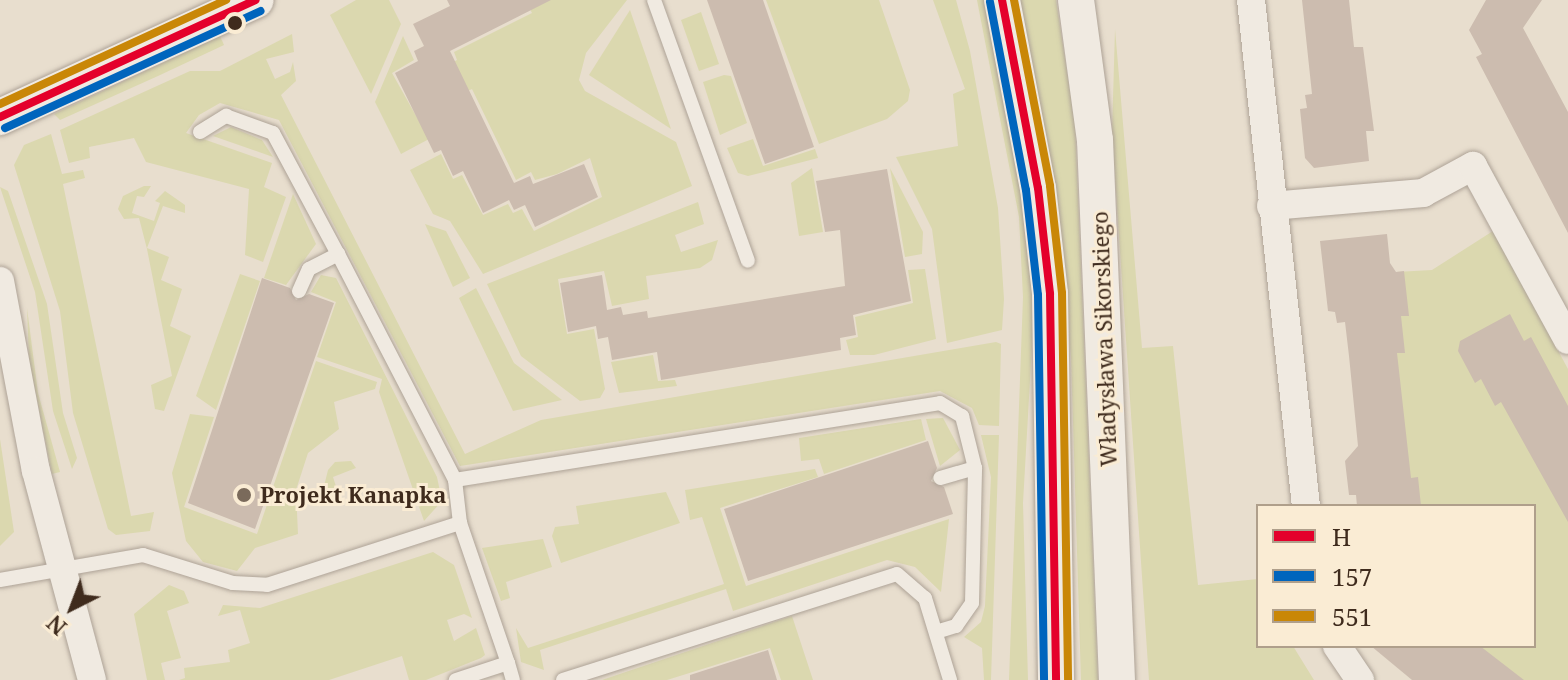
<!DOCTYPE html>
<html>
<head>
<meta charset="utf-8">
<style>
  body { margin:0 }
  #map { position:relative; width:1568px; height:680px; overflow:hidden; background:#e8dece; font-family:"Noto Serif",serif }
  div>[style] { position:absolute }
  .green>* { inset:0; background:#dbd8af }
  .building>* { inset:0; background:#ccbcaf }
  .roads { filter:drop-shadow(0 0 2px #aea397) drop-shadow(0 0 2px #aea397) }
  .service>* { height:14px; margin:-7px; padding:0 7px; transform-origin:7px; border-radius:7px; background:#f0eae1 }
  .minor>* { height:28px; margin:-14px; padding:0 14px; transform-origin:14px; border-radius:14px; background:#f0eae1 }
  .tertiary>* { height:36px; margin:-18px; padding:0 18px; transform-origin:18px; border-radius:18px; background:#f0eae1 }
  .bus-1>* { height:8px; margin:-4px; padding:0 4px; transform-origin:4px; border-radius:4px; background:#e4002b }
  .bus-2>* { height:8px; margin:-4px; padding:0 4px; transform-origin:4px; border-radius:4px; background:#0065bd }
  .bus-3>* { height:8px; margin:-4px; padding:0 4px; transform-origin:4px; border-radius:4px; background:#c98707 }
  .dots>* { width:22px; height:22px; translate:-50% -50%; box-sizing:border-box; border:4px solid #faecd4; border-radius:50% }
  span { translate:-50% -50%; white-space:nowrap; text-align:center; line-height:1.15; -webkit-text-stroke:6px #faecd4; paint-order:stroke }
  .street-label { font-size:22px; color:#3f2b1d }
  .poi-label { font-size:22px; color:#3f2b1d; font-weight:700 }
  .left { translate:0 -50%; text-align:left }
  .legend { position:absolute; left:1256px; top:504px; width:280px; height:144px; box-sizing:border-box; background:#faecd4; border:2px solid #af9f8b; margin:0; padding:10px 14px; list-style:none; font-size:24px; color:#3f2b1d }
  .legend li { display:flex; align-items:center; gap:16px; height:40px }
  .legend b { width:40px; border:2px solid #af9f8b }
  .north { position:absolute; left:32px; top:568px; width:80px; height:80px; -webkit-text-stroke:6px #faecd4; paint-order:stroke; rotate:222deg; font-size:22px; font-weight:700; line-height:32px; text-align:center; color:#3f2b1d }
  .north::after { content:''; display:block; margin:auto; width:28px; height:36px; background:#3f2b1d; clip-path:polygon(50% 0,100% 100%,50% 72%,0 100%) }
</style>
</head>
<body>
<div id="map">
  <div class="green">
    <div style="clip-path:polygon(356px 0,389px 0,401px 24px,371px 94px,330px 15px)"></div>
    <div style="clip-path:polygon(543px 0,627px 0,586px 53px,579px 80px,585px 91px,676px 142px,692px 186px,483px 274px,450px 221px,433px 214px,410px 170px,441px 154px,453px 179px,462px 175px,483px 215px,508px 204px,513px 213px,522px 209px,534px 231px,602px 197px,590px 158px,557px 174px,535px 180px,531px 172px,516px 180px,472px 89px,459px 95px,444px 67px,457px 60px,454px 52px,532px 13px,529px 7px)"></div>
    <div style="clip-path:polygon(766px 0,879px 0,910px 90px,908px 101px,887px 119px,819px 144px)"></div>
    <div style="clip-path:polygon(933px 0,956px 0,970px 51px,998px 208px,1004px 299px,1002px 330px,947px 343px,932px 229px,896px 157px,958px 146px,953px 94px,965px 89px)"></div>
    <div style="clip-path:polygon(977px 0,984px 0,1019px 168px,1034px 310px,1023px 503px,1028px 680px,1009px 680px,1023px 297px,1019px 217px)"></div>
    <div style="clip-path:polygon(1015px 0,1056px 0,1075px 124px,1098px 680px,1081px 680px,1071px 358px,1054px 176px)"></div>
    <div style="clip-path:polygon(630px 10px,671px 129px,589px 75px)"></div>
    <div style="clip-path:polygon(701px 12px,719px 64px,699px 71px,681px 20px)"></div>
    <div style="clip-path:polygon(1115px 29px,1142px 348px,1173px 346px,1198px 585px,1258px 579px,1258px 646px,1293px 646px,1314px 680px,1149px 680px,1112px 133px)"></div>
    <div style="clip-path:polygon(292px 34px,294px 52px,266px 59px,275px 79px,290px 72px,293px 62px,296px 81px,281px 95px,465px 454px,541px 420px,996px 342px,1001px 344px,999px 426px,979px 425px,972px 408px,940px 391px,460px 466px,279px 120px,220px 103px,199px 115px,186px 133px,272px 163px,264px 187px,286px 197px,263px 262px,245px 255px,249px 189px,146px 162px,134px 138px,89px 147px,90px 158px,69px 163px,60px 130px,190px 71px,220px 71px)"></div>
    <div style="clip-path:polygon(220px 36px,224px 45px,158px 76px,60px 120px,54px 114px)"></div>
    <div style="clip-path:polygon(403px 36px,414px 60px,392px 73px,429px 139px,401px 154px,375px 102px)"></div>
    <div style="clip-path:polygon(724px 75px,731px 76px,747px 123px,720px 135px,703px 82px)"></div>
    <div style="clip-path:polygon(231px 127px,262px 140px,273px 157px,213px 136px)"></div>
    <div style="clip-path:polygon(51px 134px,62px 174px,83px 170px,85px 178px,63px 184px,131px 516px,154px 512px,150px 531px,116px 535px,108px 529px,73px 413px,60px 311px,14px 165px,24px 145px)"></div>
    <div style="clip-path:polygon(753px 139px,763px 166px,815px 149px,818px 158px,748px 176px,738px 173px,727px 148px)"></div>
    <div style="clip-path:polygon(812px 168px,823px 232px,799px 236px,791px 183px)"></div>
    <div style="clip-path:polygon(890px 168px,923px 232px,922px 254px,905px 257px)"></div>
    <div style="clip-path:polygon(144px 186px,151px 186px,144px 197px,137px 196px,132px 213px,154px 221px,160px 203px,155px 201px,165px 191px,185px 205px,185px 213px,163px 206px,147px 248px,169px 257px,161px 280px,182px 289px,170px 326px,191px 336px,164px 411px,155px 409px,151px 385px,172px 376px,147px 249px,139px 218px,124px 219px,118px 209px,123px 196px)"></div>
    <div style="clip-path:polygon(0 187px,8px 191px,47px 304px,63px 413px,77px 458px,72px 469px,53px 411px,35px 292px)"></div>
    <div style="clip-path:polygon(293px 194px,316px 244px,286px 285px,264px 278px)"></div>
    <div style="clip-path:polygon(698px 202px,704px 224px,675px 235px,681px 252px,718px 240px,712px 260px,700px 268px,646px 276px,649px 299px,612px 306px,604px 271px,558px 279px,567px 334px,594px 329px,605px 389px,600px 398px,580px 401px,521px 356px,487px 284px)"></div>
    <div style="clip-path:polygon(425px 224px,446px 231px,470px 278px,453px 287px)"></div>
    <div style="clip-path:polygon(1493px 231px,1568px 369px,1568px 680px,1466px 680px,1421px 646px,1534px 646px,1534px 506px,1379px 506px,1396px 272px,1432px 270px)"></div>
    <div style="clip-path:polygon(925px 269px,936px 339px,874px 355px,850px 355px,846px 340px,858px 337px,855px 317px,913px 303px,908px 270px)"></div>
    <div style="clip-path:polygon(240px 274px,260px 281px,216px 410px,196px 396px)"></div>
    <div style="clip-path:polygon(321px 275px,336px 278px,437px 477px,442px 501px,424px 521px,379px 392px,382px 379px,317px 357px,336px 302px,311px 292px)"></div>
    <div style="clip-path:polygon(476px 288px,514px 363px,562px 400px,513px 411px,459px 298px)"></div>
    <div style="clip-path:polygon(27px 308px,38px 393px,60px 472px,52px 474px,29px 361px)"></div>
    <div style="clip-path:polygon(653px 355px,658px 381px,675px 380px,677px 386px,619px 393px,611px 362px)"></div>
    <div style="clip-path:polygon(316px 361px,377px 382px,375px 389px,334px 402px,339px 429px,308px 453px,296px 490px,298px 534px,255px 548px,237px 571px,203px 562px,186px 541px,172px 473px,190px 414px,214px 417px,184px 507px,257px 534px)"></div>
    <div style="clip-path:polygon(943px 418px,960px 450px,940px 466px,926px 419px)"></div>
    <div style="clip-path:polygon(921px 419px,926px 440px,824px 474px,819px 459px,801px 461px,799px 438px)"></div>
    <div style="clip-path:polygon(981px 435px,999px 435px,991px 680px,984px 680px,982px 648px,964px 637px,981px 622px,985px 606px,991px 477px)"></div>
    <div style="clip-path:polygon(0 439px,14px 532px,0 546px)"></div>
    <div style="clip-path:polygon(351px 461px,356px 468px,333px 477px,340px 499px,319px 506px,328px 470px,335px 462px)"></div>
    <div style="clip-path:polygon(815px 469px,818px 477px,720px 508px,746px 586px,949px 519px,941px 592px,915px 567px,887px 560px,733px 611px,726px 589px,540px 650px,544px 670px,521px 662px,516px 628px,528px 648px,724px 584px,702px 517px,690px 520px,685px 490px)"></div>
    <div style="clip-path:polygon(666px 492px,680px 523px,561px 563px,552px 536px,555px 527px,579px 524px,576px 506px)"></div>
    <div style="clip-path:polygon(543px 539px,552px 567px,506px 582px,510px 598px,501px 601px,482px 548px)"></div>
    <div style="clip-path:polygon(433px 552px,454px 565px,472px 618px,464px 614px,447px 620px,454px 641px,476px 628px,485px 655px,481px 658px,426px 680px,409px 680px,402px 656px,329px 680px,179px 680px,185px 678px,184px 668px,230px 662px,228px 650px,250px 643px,240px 610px,218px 616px,223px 605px,260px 608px)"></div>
    <div style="clip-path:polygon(169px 585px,184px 591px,189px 603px,167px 611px,181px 658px,161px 663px,165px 680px,147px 680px,134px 614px)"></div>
    <div style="clip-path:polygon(792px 616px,813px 680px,781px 680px,770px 648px,667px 680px,602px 680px)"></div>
  </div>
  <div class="building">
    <div style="clip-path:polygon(447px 0,551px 0,450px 51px,514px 183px,530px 176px,533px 184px,584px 164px,598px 197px,535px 227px,525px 205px,514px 210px,509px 200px,483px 213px,463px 171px,453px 176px,441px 150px,434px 153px,395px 73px,418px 61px,414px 51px,424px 46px,413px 24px,450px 6px)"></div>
    <div style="clip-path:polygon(707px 0,763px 0,814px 147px,765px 164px)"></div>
    <div style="clip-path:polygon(1302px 0,1349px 0,1354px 47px,1363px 47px,1374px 131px,1366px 131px,1369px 161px,1314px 168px,1305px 158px,1300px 109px,1307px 108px,1305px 95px,1312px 94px)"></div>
    <div style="clip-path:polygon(1486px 0,1542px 0,1523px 28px,1568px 112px,1568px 233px,1476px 57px,1482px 54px,1469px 30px)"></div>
    <div style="clip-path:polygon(887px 169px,911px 301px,853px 315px,856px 335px,840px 338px,841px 350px,661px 380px,657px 352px,612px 360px,608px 337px,598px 339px,596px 326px,568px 332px,560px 283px,602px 275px,607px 310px,621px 307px,623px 315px,647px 311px,648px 318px,845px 286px,840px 230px,825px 232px,816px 181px)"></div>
    <div style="clip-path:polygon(1387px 234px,1390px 263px,1396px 272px,1404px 271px,1409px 316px,1401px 316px,1405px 353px,1397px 353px,1411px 478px,1418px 477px,1421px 506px,1357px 506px,1356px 495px,1349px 495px,1345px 461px,1358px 446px,1349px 356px,1345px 322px,1337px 323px,1335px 312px,1328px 311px,1320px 241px)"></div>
    <div style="clip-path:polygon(262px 278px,290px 288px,296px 300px,309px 294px,334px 303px,255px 529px,188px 503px)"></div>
    <div style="clip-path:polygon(1510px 314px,1524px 341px,1531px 337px,1568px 406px,1568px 522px,1501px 402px,1495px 406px,1481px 379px,1475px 383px,1458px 351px,1460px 341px)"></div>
    <div style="clip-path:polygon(928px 441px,937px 468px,931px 481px,944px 487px,953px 514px,748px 581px,724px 509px)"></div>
    <div style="clip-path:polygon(1371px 646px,1480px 646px,1524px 680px,1412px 680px)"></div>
    <div style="clip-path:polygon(768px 650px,777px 680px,690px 680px,690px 675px)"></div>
  </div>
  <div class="roads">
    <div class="service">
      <div style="left:654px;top:0;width:277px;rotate:70.2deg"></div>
      <div style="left:200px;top:132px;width:31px;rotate:-32deg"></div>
      <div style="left:226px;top:116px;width:50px;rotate:19.9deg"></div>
      <div style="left:273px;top:133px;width:137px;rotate:61.8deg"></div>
      <div style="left:299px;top:291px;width:24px;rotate:-66deg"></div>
      <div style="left:309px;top:269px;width:33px;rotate:-27deg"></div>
      <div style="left:338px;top:254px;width:254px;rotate:62.6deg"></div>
      <div style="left:455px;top:480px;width:43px;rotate:83.4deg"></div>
      <div style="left:455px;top:480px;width:491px;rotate:-9deg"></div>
      <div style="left:940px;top:403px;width:26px;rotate:31deg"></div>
      <div style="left:962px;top:416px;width:54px;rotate:76deg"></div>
      <div style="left:975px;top:468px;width:36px;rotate:164deg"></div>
      <div style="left:0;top:580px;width:145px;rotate:-9.9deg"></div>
      <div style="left:143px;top:555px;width:94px;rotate:17.3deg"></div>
      <div style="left:233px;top:583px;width:34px;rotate:3deg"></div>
      <div style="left:267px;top:585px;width:203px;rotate:-17.8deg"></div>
      <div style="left:460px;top:523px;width:148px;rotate:71.1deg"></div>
      <div style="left:508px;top:663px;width:55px;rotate:161.9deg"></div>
      <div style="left:936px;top:632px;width:21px;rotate:-17deg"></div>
      <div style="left:956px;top:626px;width:28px;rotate:-55deg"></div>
      <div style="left:972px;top:603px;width:135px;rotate:-88.7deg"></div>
      <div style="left:508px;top:663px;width:18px;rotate:74deg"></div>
      <div style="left:563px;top:680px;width:350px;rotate:-17.6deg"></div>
      <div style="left:897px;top:574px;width:37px;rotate:41deg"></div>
      <div style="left:925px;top:598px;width:86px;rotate:73deg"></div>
    </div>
    <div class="minor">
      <div style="left:1251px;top:0;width:509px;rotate:83.8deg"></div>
      <div style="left:1271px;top:206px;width:153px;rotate:-4.9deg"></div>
      <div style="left:1423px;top:193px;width:57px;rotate:-28.4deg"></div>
      <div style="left:1473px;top:166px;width:198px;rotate:61.4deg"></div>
      <div style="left:0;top:281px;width:193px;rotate:79.3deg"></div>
      <div style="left:36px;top:471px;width:216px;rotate:75deg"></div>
      <div style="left:1337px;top:646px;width:41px;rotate:55.9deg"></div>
    </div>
    <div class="tertiary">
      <div style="left:1002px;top:0;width:191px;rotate:79.2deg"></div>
      <div style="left:1038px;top:188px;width:107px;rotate:83.5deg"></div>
      <div style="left:1050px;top:294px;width:386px;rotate:89.1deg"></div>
      <div style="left:1076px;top:0;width:141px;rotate:82.3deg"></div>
      <div style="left:1095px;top:140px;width:540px;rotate:87.67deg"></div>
      <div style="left:0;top:117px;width:281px;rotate:-24.6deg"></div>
    </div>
  </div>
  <div class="bus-1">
    <div style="left:1002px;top:0;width:191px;rotate:79.2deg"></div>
    <div style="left:1038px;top:188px;width:107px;rotate:83.5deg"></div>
    <div style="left:1050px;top:294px;width:386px;rotate:89.1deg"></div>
    <div style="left:0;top:117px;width:281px;rotate:-24.6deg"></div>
  </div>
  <div class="bus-2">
    <div style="left:990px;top:2px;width:191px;rotate:79.2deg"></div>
    <div style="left:1026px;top:190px;width:106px;rotate:83.5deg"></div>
    <div style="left:1038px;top:295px;width:385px;rotate:89.1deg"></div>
    <div style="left:5px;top:128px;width:281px;rotate:-24.6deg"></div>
  </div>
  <div class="bus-3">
    <div style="left:1014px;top:0;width:189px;rotate:79deg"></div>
    <div style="left:1050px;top:186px;width:108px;rotate:83.6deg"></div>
    <div style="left:1062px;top:293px;width:387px;rotate:89.1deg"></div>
    <div style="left:0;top:104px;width:249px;rotate:-24.7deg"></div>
  </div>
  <div class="dots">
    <div style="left:235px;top:23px;background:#3f2b1d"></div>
    <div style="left:244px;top:495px;background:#7a6a5b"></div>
  </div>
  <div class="street-label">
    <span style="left:1104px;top:339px;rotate:-92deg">Władysława Sikorskiego</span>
  </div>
  <div class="poi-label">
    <span class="left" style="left:260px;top:495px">Projekt Kanapka</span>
  </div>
  <ul class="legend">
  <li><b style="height:10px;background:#e4002b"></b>H</li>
  <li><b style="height:10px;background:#0065bd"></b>157</li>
  <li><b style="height:10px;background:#c98707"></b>551</li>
  </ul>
  <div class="north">N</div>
</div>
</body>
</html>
